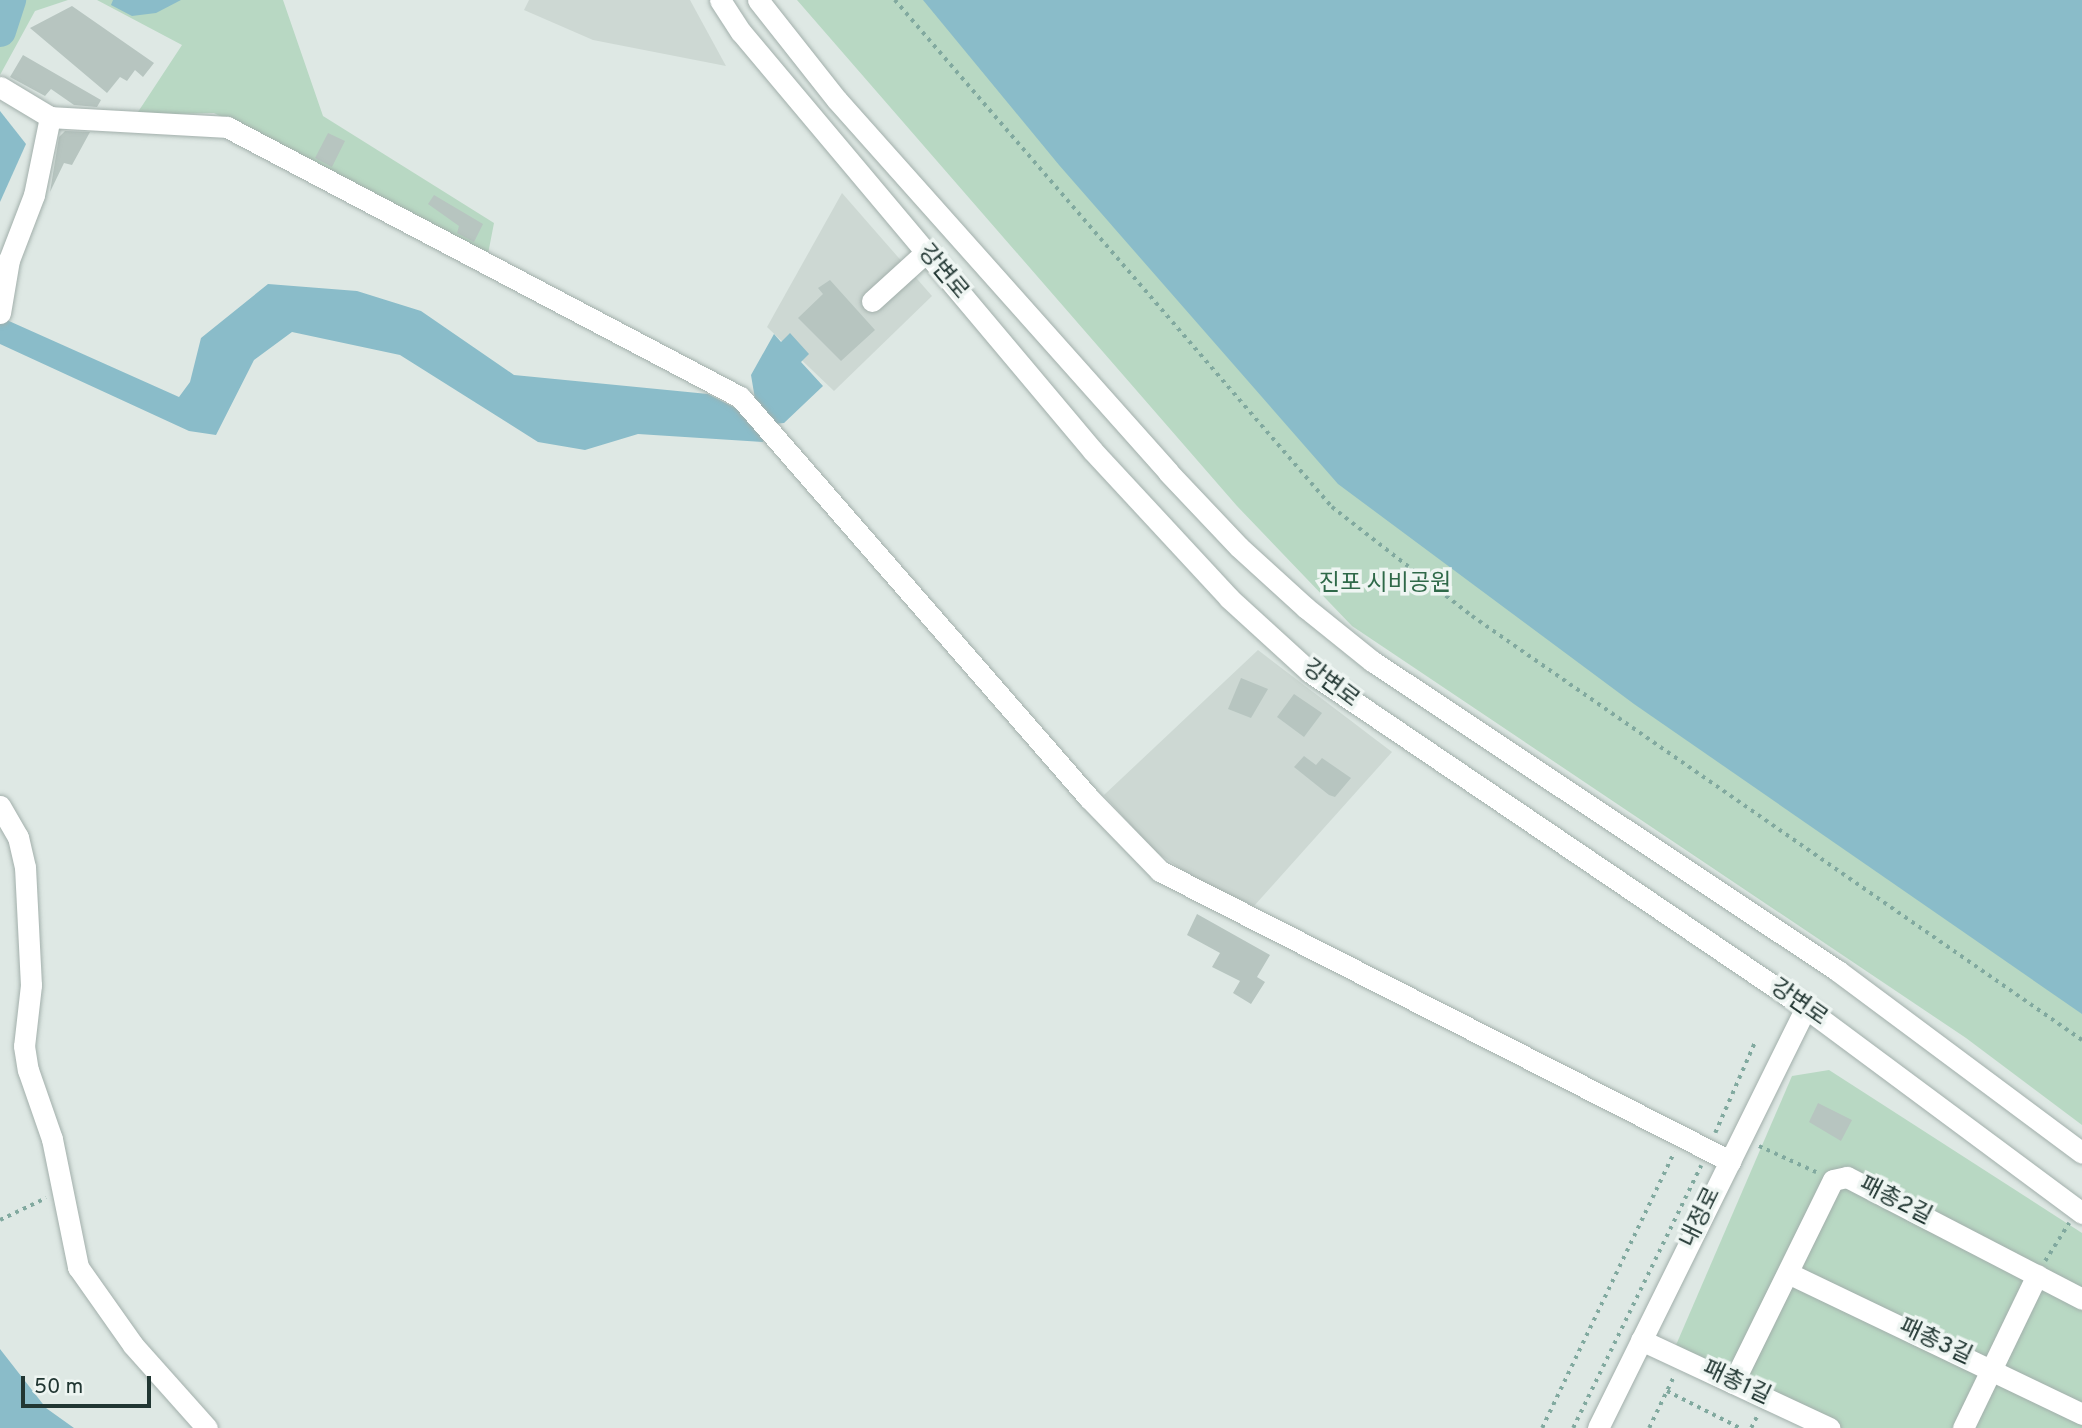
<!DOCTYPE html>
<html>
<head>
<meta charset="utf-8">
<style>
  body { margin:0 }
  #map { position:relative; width:2082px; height:1428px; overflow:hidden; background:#dee8e4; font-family:Overpass,"Noto Sans KR",sans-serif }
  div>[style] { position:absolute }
  .built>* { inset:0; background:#cdd8d3 }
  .green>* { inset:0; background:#b8d8c3 }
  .water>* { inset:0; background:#8abcc9 }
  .river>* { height:32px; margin:-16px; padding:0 16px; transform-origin:16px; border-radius:16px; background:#8abcc9 }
  .building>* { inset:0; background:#b7c5c0 }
  .path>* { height:3.5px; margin-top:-1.75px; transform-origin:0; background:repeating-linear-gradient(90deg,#81a99f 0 3.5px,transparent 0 8.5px) }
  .roads { filter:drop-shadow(0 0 2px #a2afab) drop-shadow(0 0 2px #a2afab) }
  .minor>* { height:21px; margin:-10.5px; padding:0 10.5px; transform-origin:10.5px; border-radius:10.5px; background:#fff }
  span { translate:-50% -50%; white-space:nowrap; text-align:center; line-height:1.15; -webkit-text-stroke:7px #eef5f2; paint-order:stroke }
  .street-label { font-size:23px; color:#213632 }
  .park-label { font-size:23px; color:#2f6949 }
  .scale { position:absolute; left:21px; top:1376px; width:130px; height:32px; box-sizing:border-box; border:4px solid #213632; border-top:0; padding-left:9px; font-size:21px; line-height:24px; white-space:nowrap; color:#213632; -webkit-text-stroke:5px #eef5f2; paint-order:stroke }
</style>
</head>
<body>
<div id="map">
  <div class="built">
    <div style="clip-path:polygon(529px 0,690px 0,726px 66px,593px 40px,524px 10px)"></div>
    <div style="clip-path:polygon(842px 193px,932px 296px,834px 391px,767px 327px)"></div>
    <div style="clip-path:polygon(1258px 650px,1392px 752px,1254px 906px,1197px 880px,1153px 850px,1104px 795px)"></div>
  </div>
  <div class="green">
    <div style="clip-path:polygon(0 0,68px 0,35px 11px,0 75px)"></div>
    <div style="clip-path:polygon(97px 0,283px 0,323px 116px,494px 223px,488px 254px,214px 113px,136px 115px,182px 45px)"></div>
    <div style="clip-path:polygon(797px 0,2082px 0,2082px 1125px,1966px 1038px,1352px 626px,1237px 506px)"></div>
    <div style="clip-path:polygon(1829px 1070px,2082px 1233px,2082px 1428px,1808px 1428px,1670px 1359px,1792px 1076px)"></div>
  </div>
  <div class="water">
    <div style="clip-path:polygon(113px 0,181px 0,156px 13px,132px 16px,111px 5px)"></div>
    <div style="clip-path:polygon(923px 0,2082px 0,2082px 1014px,1634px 704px,1338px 484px,1059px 165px)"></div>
    <div style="clip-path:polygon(0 111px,26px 144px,0 202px)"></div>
    <div style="clip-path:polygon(268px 284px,357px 291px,421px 311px,514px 375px,708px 394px,743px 412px,766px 434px,763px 442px,638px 434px,585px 450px,538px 442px,400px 355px,292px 332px,254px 360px,216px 435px,189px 431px,0 344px,0 317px,179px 397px,190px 382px,201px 338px)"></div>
    <div style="clip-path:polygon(790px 333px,809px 354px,801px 362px,823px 386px,784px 423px,774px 424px,755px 399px,751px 375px,774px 334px,781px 342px)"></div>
    <div style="clip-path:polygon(0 1349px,46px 1408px,74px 1428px,0 1428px)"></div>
  </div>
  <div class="river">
    <div style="left:0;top:31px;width:33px;rotate:-72deg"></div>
  </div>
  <div class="building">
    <div style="clip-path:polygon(72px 6px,154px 63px,143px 77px,135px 70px,127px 81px,120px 77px,107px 93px,30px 28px)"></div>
    <div style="clip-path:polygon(23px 55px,101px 100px,97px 107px,74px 105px,51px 89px,45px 96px,10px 77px)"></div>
    <div style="clip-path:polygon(65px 131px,90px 132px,72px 165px,64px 163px,50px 192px,59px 137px)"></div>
    <div style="clip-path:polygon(328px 133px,345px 141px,332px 167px,315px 158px)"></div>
    <div style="clip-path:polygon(434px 195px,483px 224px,474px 242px,457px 233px,459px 226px,428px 204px)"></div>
    <div style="clip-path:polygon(830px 280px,875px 330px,841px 361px,798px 318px,823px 294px,818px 288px)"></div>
    <div style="clip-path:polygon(1241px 678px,1268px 689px,1251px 718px,1228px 709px)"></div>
    <div style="clip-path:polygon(1294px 694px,1322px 713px,1304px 737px,1277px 717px)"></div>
    <div style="clip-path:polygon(1304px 756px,1316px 765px,1322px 758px,1351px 778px,1335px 797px,1329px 795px,1294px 767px)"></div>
    <div style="clip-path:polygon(1197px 914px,1270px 955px,1257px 977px,1265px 982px,1251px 1004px,1233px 993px,1240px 981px,1212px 967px,1220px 953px,1187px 935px)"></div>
    <div style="clip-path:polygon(1818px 1103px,1852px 1120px,1841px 1141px,1809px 1122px)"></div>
  </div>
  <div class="path">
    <div style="left:895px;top:0;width:669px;rotate:49.24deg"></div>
    <div style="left:1332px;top:507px;width:177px;rotate:37.9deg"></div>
    <div style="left:1472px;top:616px;width:743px;rotate:34.8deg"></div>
    <div style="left:1715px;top:1133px;width:99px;rotate:-66.3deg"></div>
    <div style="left:1759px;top:1146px;width:63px;rotate:24.5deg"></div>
    <div style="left:0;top:1220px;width:51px;rotate:-25.6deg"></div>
    <div style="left:2045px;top:1261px;width:45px;rotate:-57.7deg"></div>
    <div style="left:1667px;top:1391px;width:82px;rotate:26.9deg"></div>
    <div style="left:1542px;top:1428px;width:306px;rotate:-64.4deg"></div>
    <div style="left:1573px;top:1428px;width:292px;rotate:-64deg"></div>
    <div style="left:1649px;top:1428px;width:58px;rotate:-64.3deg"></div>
    <div style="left:1751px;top:1428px;width:16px;rotate:-63deg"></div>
  </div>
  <div class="roads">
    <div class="minor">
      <div style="left:720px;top:0;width:38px;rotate:57deg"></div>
      <div style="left:741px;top:32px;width:547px;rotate:49.97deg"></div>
      <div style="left:1093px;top:451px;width:200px;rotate:47.2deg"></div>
      <div style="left:1229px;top:598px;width:110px;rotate:42.4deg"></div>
      <div style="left:1310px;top:672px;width:599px;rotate:34.11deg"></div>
      <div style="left:1806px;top:1008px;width:344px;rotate:36.6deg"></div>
      <div style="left:758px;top:0;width:127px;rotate:51.7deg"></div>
      <div style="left:837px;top:100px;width:498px;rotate:48.3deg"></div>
      <div style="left:1168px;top:472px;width:103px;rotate:46.6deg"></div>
      <div style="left:1239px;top:547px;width:91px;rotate:42.3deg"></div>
      <div style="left:1306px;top:608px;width:85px;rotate:38.8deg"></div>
      <div style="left:1372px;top:661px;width:560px;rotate:33.63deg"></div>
      <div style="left:1838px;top:971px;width:304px;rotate:36.7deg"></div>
      <div style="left:0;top:87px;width:58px;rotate:31deg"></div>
      <div style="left:872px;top:301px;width:72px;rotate:-42.2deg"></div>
      <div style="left:0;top:313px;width:54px;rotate:-80.4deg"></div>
      <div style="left:9px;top:260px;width:70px;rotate:-69deg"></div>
      <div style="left:34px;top:195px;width:80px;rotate:-78.4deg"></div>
      <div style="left:50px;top:117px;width:177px;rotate:3.2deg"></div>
      <div style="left:227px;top:127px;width:580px;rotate:27.76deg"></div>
      <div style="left:740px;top:397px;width:532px;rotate:48.97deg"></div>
      <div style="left:1089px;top:798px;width:102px;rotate:45.8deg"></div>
      <div style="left:1160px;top:871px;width:640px;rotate:26.97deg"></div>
      <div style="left:0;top:806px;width:36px;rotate:60deg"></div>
      <div style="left:18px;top:837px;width:31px;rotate:77deg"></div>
      <div style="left:25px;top:867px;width:118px;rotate:87.1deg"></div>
      <div style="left:31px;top:985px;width:61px;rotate:96.5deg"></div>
      <div style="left:24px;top:1046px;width:24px;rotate:81deg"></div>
      <div style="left:28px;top:1070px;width:73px;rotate:70.8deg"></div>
      <div style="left:52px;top:1139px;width:131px;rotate:78.5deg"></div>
      <div style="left:78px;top:1267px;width:95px;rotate:54.8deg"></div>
      <div style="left:133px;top:1345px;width:111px;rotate:48.3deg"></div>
      <div style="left:1788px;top:1273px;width:326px;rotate:25.6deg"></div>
      <div style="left:1641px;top:1340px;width:208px;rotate:25deg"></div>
      <div style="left:1733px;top:1383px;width:226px;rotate:-63.8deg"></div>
      <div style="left:1833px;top:1180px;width:14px;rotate:-12deg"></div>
      <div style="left:1847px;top:1177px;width:265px;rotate:27.4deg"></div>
      <div style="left:1598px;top:1428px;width:469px;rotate:-63.7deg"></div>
      <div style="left:1963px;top:1428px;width:170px;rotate:-64.2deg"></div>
    </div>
  </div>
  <div class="street-label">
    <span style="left:942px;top:273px;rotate:50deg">강변로</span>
    <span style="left:1330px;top:685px;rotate:37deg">강변로</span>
    <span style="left:1798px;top:1004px;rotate:35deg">강변로</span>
    <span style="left:1895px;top:1202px;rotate:27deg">패총2길</span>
    <span style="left:1702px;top:1218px;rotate:-64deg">내정로</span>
    <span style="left:1935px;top:1343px;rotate:25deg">패총3길</span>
    <span style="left:1736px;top:1384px;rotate:25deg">패총1길</span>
  </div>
  <div class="park-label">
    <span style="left:1385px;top:585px">진포 시비공원</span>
  </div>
  <div class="scale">50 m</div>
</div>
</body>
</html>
